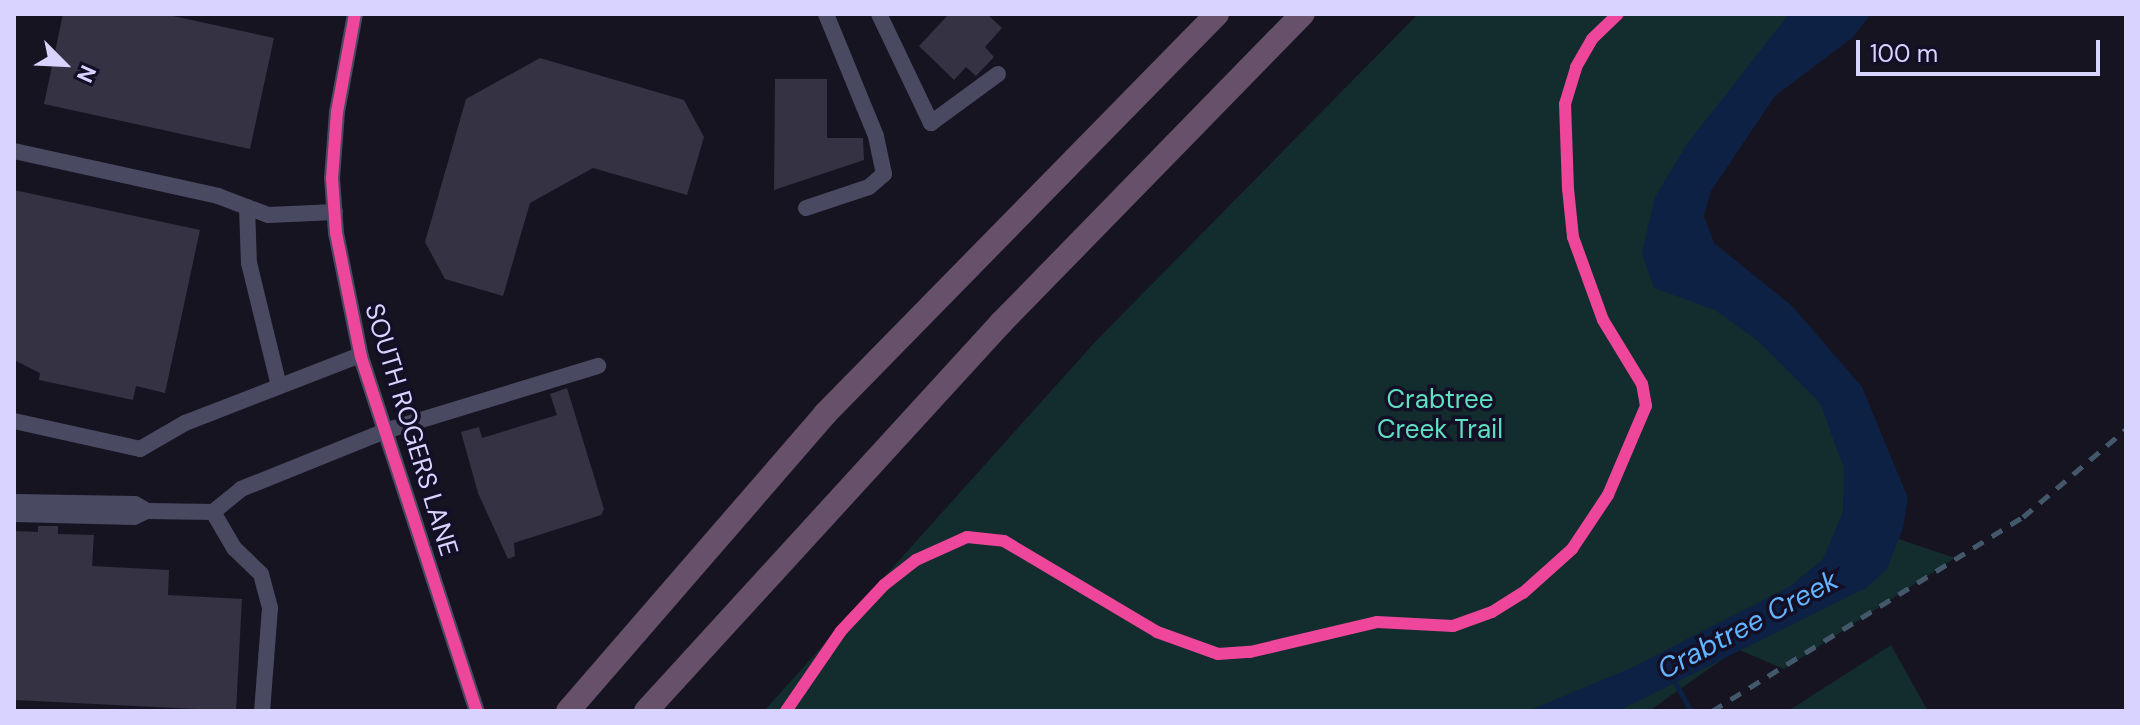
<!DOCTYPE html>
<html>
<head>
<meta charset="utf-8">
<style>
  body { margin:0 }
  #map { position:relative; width:2140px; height:725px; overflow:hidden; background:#161421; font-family:"DM Sans",sans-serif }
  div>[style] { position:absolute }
  .green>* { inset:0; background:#132c2d }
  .water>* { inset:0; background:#0d2144 }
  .stream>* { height:5px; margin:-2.5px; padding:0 2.5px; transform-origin:2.5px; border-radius:2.5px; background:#0d2144 }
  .building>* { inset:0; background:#343243 }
  .minor>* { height:16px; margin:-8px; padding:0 8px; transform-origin:8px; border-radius:8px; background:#4a4962 }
  .highway>* { height:24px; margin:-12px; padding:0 12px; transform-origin:12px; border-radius:12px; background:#67516a }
  .rail>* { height:5px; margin-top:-2.5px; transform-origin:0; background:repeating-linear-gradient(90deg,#43596b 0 12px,transparent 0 22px) }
  .cycleway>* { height:12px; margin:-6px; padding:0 6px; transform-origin:6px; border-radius:6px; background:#ed469a }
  span { translate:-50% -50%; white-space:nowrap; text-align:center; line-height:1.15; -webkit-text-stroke:7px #130f26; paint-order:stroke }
  .park-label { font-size:26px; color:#5fe0c0 }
  .street-label { font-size:26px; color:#d9d4ff }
  .water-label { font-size:28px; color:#62b6ff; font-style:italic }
  .frame { position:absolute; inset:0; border:16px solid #d9d4ff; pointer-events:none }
  .north { position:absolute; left:24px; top:24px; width:80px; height:80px; -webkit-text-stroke:6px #130f26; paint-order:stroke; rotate:114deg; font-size:22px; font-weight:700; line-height:32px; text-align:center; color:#d9d4ff }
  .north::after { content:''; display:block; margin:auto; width:28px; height:36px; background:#d9d4ff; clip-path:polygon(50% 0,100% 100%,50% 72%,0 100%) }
  .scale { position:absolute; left:1856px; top:40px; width:244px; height:36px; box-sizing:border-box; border:4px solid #d9d4ff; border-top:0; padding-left:10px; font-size:24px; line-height:28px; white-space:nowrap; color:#d9d4ff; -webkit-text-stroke:6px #130f26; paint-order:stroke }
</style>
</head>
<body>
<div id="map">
  <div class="green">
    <div style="clip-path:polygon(1418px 14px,1823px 14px,1675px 205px,1815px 366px,1872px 530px,1955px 558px,1784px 669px,1737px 649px,1649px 711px,764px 711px,1095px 342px)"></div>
    <div style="clip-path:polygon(1891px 645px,1928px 711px,1788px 711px)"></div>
  </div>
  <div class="water">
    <div style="clip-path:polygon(1789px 14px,1871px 14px,1852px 38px,1775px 96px,1711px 191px,1704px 216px,1714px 243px,1792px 306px,1862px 387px,1908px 498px,1903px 528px,1887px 569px,1866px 588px,1618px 711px,1528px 711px,1631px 668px,1789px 587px,1823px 559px,1843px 512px,1844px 468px,1820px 403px,1758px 341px,1715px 310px,1654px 288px,1642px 253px,1655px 197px,1687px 144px)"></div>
  </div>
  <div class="stream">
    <div style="left:1672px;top:677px;width:39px;rotate:61deg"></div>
  </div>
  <div class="building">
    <div style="clip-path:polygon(63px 14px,164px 14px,274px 38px,250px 149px,44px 104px)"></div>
    <div style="clip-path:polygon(949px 14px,987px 14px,1002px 28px,985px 47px,994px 57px,976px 76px,966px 67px,954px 80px,919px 46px)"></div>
    <div style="clip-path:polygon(540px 58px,684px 100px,704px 137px,687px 195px,593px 168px,530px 203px,503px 296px,445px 279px,425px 242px,466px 99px)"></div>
    <div style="clip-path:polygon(775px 79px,827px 79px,827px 138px,863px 138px,864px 160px,774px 190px)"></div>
    <div style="clip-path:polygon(14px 190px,200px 230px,165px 393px,136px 386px,133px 400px,39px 380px,40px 373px,14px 360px)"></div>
    <div style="clip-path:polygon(567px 388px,604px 509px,601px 515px,514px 543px,515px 556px,508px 559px,478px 493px,461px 432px,479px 427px,482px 438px,557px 415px,550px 394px)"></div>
    <div style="clip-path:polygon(38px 526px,58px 526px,58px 534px,94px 535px,92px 566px,169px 570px,168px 595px,242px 599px,236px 711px,14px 700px,14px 531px,38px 532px)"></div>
  </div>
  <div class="minor">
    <div style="left:355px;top:14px;width:100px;rotate:100.4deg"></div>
    <div style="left:337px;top:112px;width:66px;rotate:94.3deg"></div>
    <div style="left:332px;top:178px;width:55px;rotate:85.8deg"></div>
    <div style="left:336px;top:233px;width:126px;rotate:78.6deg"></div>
    <div style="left:361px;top:357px;width:373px;rotate:71.9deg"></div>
    <div style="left:879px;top:14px;width:121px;rotate:64.5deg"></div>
    <div style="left:931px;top:123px;width:83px;rotate:-36.2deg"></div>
    <div style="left:14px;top:151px;width:209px;rotate:12.4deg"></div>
    <div style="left:218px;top:196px;width:53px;rotate:20.8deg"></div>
    <div style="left:268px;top:215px;width:67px;rotate:-2.6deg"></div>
    <div style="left:247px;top:207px;width:56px;rotate:88deg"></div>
    <div style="left:249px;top:263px;width:127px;rotate:76.3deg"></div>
    <div style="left:806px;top:208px;width:66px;rotate:-18.4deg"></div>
    <div style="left:869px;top:187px;width:20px;rotate:-41deg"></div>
    <div style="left:884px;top:174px;width:39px;rotate:-102deg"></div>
    <div style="left:876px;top:136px;width:132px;rotate:-112.3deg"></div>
    <div style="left:14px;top:421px;width:129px;rotate:12.5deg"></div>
    <div style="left:140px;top:449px;width:52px;rotate:-30deg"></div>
    <div style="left:185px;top:423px;width:188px;rotate:-21.2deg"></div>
    <div style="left:14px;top:502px;width:121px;rotate:0.9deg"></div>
    <div style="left:135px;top:504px;width:14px;rotate:30deg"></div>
    <div style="left:213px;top:512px;width:42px;rotate:59.7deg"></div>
    <div style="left:234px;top:548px;width:37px;rotate:44deg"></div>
    <div style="left:261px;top:574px;width:35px;rotate:75deg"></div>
    <div style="left:270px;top:608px;width:103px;rotate:94.4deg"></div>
    <div style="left:14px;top:514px;width:120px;rotate:1.4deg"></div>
    <div style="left:134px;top:517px;width:14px;rotate:-25deg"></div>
    <div style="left:147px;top:511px;width:66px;rotate:0.9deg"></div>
    <div style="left:213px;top:512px;width:36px;rotate:-39deg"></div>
    <div style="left:241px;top:489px;width:155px;rotate:-21.9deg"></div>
    <div style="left:385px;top:431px;width:223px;rotate:-17deg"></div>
  </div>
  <div class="highway">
    <div style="left:568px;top:711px;width:393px;rotate:-49.1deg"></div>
    <div style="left:825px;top:414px;width:560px;rotate:-45.58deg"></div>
    <div style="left:646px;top:711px;width:526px;rotate:-47.54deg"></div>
    <div style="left:1001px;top:323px;width:432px;rotate:-45.7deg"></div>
  </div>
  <div class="rail">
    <div style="left:1712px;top:711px;width:367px;rotate:-32deg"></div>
    <div style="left:2023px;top:517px;width:135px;rotate:-40.5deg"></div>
  </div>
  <div class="cycleway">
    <div style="left:355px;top:14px;width:100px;rotate:100.4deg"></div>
    <div style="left:337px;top:112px;width:66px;rotate:94.3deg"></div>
    <div style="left:332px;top:178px;width:55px;rotate:85.8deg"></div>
    <div style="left:336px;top:233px;width:126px;rotate:78.6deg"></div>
    <div style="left:361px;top:357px;width:373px;rotate:71.9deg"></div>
    <div style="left:786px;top:711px;width:97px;rotate:-55.5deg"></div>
    <div style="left:841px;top:631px;width:63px;rotate:-46.9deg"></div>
    <div style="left:884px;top:585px;width:41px;rotate:-38deg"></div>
    <div style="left:916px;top:560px;width:56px;rotate:-24.3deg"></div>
    <div style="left:967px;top:537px;width:37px;rotate:6deg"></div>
    <div style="left:1004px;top:541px;width:178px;rotate:30.7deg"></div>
    <div style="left:1157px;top:632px;width:65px;rotate:19.8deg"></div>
    <div style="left:1218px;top:654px;width:32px;rotate:-4deg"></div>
    <div style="left:1250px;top:652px;width:130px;rotate:-13.3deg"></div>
    <div style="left:1377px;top:622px;width:76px;rotate:3deg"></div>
    <div style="left:1453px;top:626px;width:41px;rotate:-19.7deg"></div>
    <div style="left:1492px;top:612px;width:36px;rotate:-32deg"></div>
    <div style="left:1523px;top:593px;width:66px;rotate:-41.9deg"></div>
    <div style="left:1572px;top:549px;width:65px;rotate:-56.3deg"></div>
    <div style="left:1608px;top:495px;width:97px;rotate:-66.9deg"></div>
    <div style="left:1646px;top:406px;width:22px;rotate:-100deg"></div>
    <div style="left:1642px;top:384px;width:75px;rotate:-121.4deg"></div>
    <div style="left:1603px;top:320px;width:88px;rotate:-109.9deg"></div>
    <div style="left:1573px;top:237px;width:48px;rotate:-95.9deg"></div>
    <div style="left:1568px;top:189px;width:85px;rotate:-92deg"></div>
    <div style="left:1565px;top:104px;width:39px;rotate:-73deg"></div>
    <div style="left:1576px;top:67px;width:32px;rotate:-60deg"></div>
    <div style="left:1592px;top:39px;width:36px;rotate:-44deg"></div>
  </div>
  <div class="park-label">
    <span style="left:1440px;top:415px">Crabtree<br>Creek Trail</span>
  </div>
  <div class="street-label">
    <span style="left:411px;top:430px;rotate:73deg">SOUTH ROGERS LANE</span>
  </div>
  <div class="water-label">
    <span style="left:1748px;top:625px;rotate:-28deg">Crabtree Creek</span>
  </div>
  <div class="frame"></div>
  <div class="north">N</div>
  <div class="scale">100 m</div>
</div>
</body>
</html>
